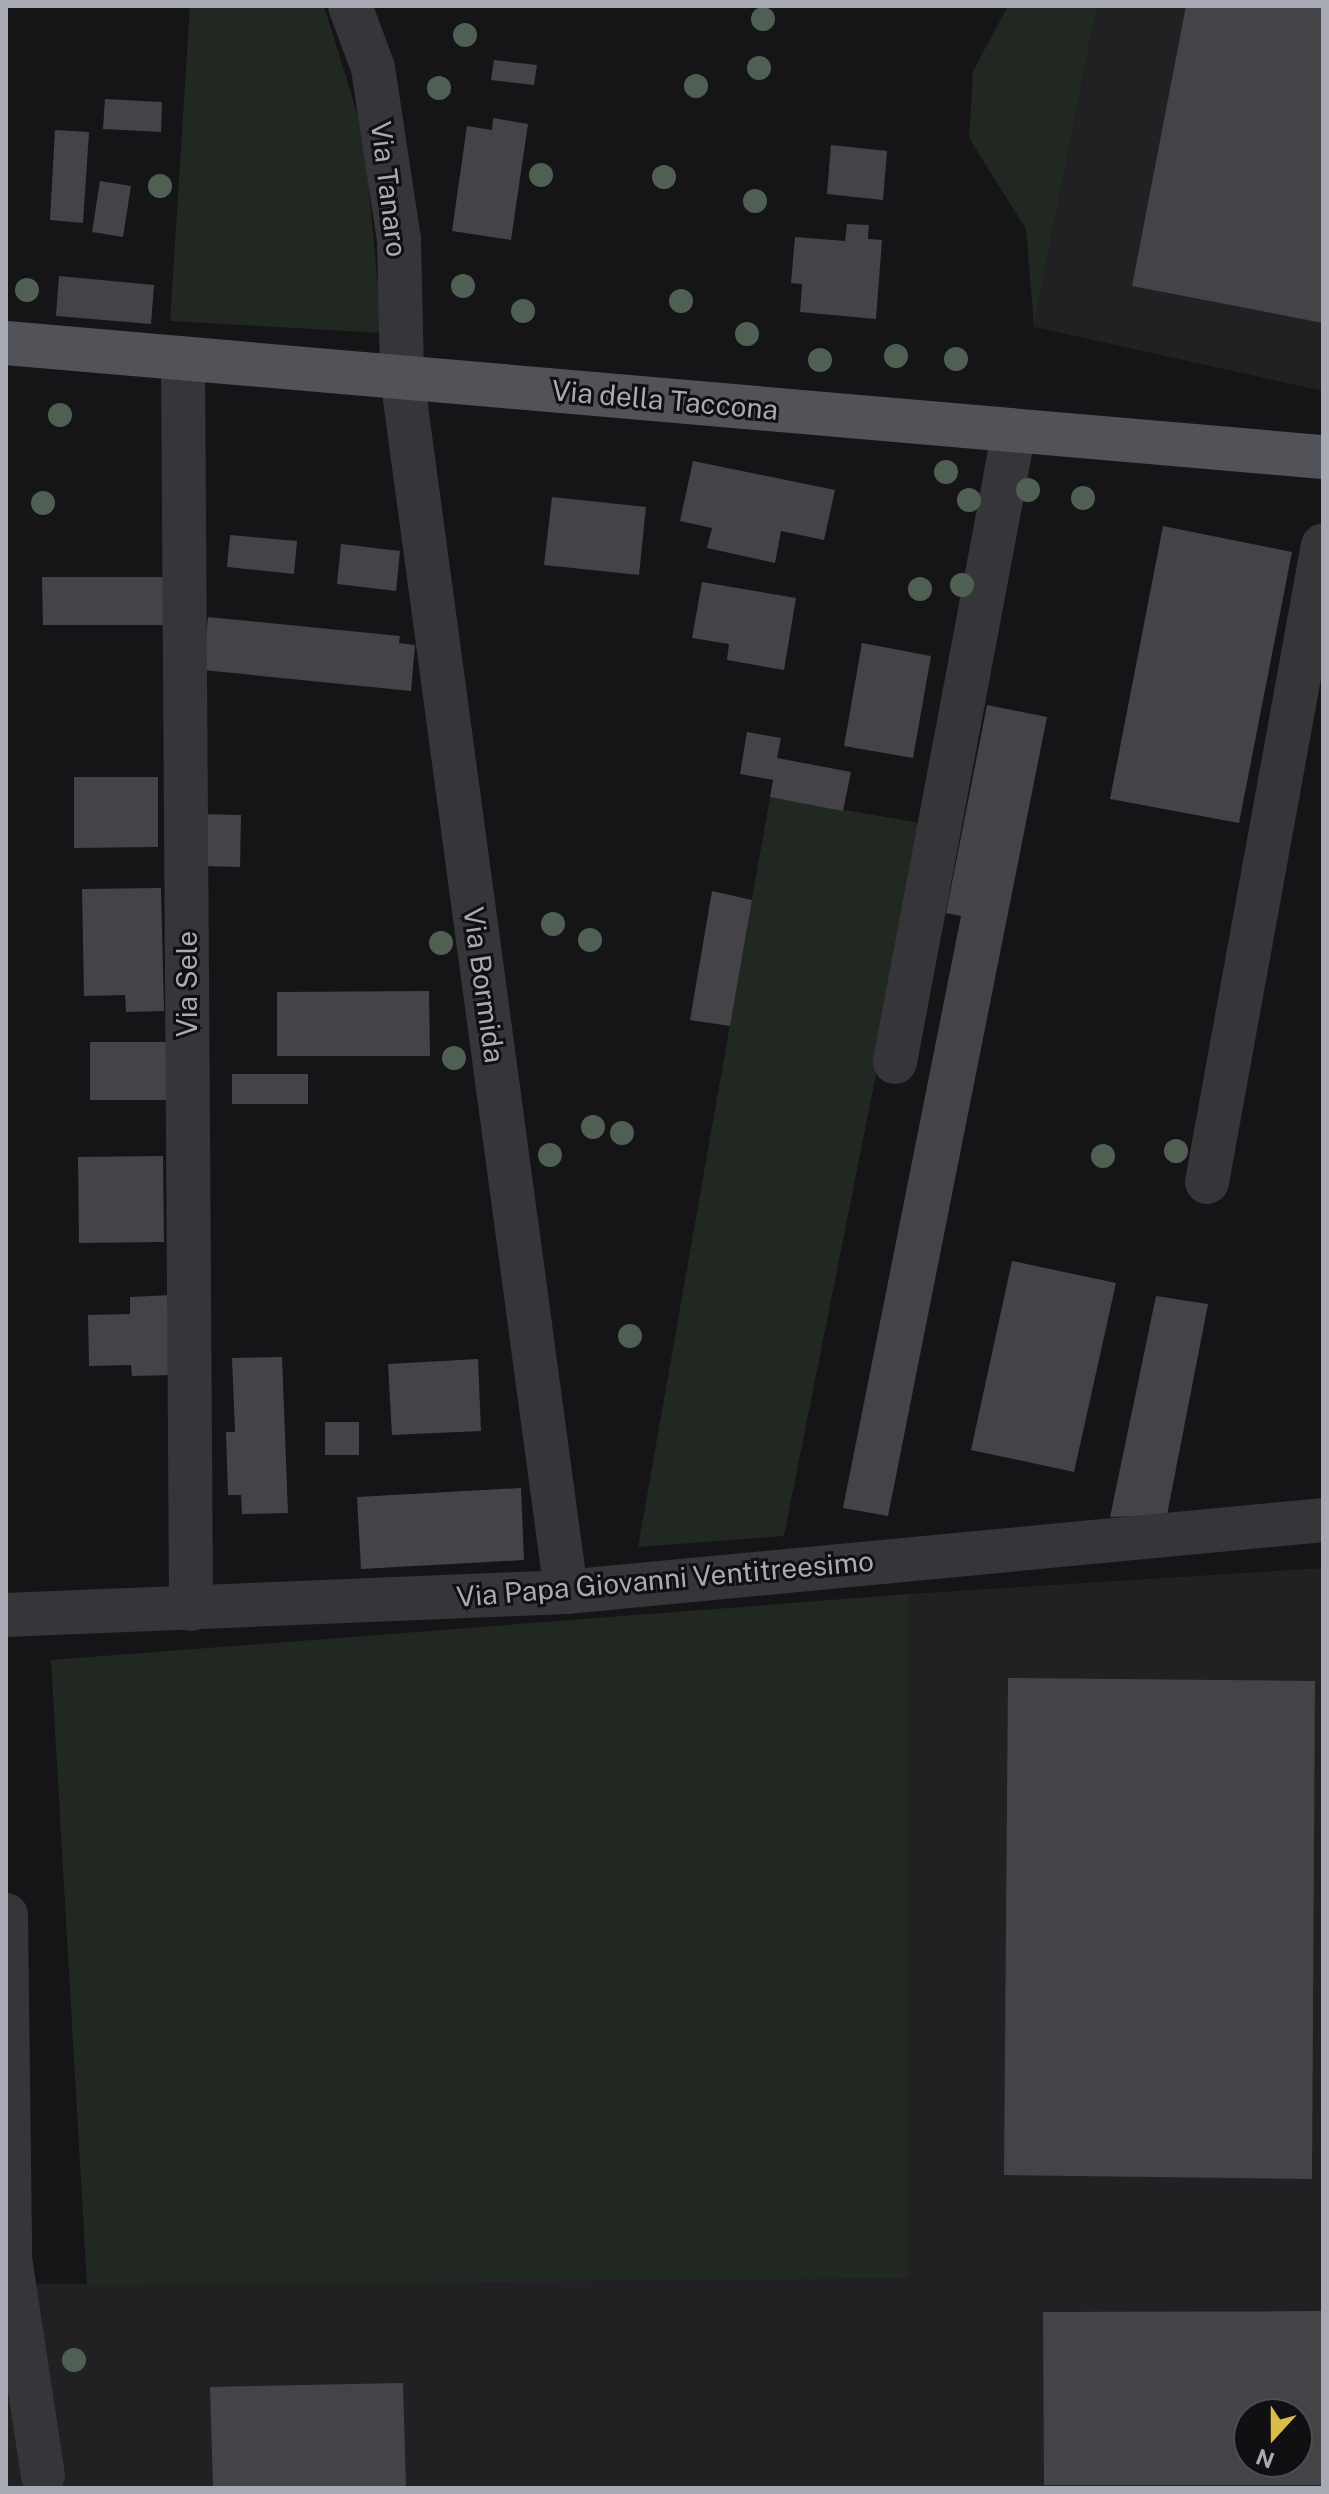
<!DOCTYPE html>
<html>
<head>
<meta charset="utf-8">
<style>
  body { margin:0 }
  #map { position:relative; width:1329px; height:2494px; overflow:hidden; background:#151416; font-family:"Public Sans",sans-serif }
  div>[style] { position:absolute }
  .built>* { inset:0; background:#212023 }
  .green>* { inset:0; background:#212822 }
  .building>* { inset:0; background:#444448 }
  .minor>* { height:44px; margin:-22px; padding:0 22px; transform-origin:22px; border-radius:22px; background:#36363a }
  .major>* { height:44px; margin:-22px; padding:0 22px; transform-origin:22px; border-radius:22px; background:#525359 }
  .trees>* { width:24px; height:24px; margin:-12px; border-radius:50%; background:#505f54 }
  span { translate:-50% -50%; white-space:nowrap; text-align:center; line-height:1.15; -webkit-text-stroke:6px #100f11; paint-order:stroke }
  .street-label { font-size:28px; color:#a8aab4 }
  .frame { position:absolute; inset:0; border:8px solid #a8aab4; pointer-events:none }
  .north { position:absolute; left:1233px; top:2398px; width:80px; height:80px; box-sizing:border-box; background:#100f11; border:2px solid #4d4d52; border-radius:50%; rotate:201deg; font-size:22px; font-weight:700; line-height:32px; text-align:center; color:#a8aab4 }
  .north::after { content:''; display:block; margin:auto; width:28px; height:36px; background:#dabc48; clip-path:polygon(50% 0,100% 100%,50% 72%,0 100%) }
</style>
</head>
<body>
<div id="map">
  <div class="built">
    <div style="clip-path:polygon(1097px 6px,1323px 6px,1323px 391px,1034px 327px)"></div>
    <div style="clip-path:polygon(evenodd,1323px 1568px,1323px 2488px,6px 2488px,6px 2284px,909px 2278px,909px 1594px,1323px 1568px,1249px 2414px,1297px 2414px,1297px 2462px,1249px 2462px,1249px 2414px)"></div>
  </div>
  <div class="green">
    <div style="clip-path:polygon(190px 6px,324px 6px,364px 135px,382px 333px,170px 321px)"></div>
    <div style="clip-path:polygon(1008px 6px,1097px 6px,1034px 327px,1026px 229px,969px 138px,973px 71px)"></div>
    <div style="clip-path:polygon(770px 797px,926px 824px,784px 1536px,638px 1547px)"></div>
    <div style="clip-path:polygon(909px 1594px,909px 2278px,87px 2286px,51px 1660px)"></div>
  </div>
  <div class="building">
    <div style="clip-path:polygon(1186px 6px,1323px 6px,1323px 323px,1132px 286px)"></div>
    <div style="clip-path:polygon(494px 60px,537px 65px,534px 85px,491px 80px)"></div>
    <div style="clip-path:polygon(105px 99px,162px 102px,161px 132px,103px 129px)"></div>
    <div style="clip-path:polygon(493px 118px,528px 124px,511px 240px,452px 231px,467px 126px,492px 130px)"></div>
    <div style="clip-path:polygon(55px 130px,89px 132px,83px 223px,50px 220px)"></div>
    <div style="clip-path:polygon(831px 145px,887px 151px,883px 200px,827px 194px)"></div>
    <div style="clip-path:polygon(100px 181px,131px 186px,123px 237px,92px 232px)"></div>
    <div style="clip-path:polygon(847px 224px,869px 225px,868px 239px,882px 240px,876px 319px,800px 312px,802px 284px,791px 283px,795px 237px,845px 241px)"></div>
    <div style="clip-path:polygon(59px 276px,154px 285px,151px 324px,56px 316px)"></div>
    <div style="clip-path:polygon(693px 461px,835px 490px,824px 540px,781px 531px,775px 563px,707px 548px,712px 528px,680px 521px)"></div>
    <div style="clip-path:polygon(552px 497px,646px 507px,639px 575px,544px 565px)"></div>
    <div style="clip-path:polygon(1163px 526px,1292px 552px,1239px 823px,1110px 799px)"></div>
    <div style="clip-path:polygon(230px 535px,297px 541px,294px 574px,227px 567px)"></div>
    <div style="clip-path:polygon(341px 544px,400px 551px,396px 591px,337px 584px)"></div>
    <div style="clip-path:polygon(42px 577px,171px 577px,171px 625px,43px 625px)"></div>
    <div style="clip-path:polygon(702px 582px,796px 598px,784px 670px,727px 660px,729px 644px,692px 638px)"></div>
    <div style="clip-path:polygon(208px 617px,400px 636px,399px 643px,415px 645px,411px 691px,203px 670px)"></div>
    <div style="clip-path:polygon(862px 643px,931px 656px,913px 758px,844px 746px)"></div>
    <div style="clip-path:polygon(987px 705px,1047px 717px,888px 1516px,843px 1508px,961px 916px,946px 913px)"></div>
    <div style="clip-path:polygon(747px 732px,781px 738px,777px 758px,851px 772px,843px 811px,770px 797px,773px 780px,740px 774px)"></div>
    <div style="clip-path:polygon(74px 777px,158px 777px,158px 847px,74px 848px)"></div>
    <div style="clip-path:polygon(201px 814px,241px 815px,240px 867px,200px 866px)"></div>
    <div style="clip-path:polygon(161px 888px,164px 1011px,126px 1012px,125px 995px,84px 996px,82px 889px)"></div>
    <div style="clip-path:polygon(712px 891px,752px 900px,730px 1026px,690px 1020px)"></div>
    <div style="clip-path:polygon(429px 991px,430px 1056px,277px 1056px,277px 992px)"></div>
    <div style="clip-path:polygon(90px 1042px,169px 1042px,169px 1100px,90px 1100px)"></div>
    <div style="clip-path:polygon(232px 1074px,308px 1074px,308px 1104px,232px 1104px)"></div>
    <div style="clip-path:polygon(163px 1156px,164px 1242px,79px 1243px,78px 1157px)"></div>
    <div style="clip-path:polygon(1012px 1261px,1116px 1283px,1074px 1472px,971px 1450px)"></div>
    <div style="clip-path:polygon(172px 1295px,175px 1375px,132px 1376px,131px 1365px,89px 1366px,88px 1315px,130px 1314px,130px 1297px)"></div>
    <div style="clip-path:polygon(1156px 1296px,1208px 1304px,1167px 1515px,1110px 1517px)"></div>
    <div style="clip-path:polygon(282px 1357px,288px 1513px,242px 1514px,241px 1495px,228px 1495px,226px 1432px,235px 1432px,232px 1358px)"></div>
    <div style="clip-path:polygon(478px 1359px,481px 1431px,392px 1435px,388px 1364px)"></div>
    <div style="clip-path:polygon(325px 1422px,359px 1422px,359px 1455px,325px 1455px)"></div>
    <div style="clip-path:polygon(521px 1488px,524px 1560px,361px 1569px,357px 1497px)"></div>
    <div style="clip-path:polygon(1008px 1678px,1315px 1681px,1312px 2179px,1004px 2175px)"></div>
    <div style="clip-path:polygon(evenodd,1323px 2311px,1323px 2485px,1044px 2485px,1043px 2312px,1323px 2311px,1249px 2414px,1297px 2414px,1297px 2462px,1249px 2462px,1249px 2414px)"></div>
    <div style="clip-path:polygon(403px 2383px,406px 2488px,213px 2488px,210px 2387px)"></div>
  </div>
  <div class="minor">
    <div style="left:350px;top:6px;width:66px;rotate:69.6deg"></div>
    <div style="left:373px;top:68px;width:174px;rotate:81.4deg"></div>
    <div style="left:399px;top:240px;width:137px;rotate:88.7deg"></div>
    <div style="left:402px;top:377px;width:1226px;rotate:82.31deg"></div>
    <div style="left:183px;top:359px;width:1250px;rotate:89.63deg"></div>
    <div style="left:895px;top:1062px;width:642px;rotate:-79.32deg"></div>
    <div style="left:1207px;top:1182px;width:647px;rotate:-79.68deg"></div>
    <div style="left:6px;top:1615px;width:560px;rotate:-2.35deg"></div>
    <div style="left:566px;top:1592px;width:760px;rotate:-5.43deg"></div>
    <div style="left:6px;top:1915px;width:343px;rotate:89.3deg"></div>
    <div style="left:10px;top:2258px;width:220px;rotate:81.4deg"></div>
  </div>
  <div class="major">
    <div style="left:6px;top:343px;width:1322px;rotate:4.95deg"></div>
  </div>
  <div class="trees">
    <div style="left:763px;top:19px"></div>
    <div style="left:465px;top:35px"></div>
    <div style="left:759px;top:68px"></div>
    <div style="left:696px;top:86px"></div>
    <div style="left:439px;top:88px"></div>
    <div style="left:541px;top:175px"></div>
    <div style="left:664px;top:177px"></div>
    <div style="left:160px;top:186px"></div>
    <div style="left:755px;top:201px"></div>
    <div style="left:463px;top:286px"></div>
    <div style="left:27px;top:290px"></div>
    <div style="left:681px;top:301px"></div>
    <div style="left:523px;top:311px"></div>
    <div style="left:747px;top:334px"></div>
    <div style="left:896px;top:356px"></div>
    <div style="left:956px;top:359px"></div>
    <div style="left:820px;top:360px"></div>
    <div style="left:60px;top:415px"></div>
    <div style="left:946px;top:472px"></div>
    <div style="left:1028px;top:490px"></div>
    <div style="left:1083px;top:498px"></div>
    <div style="left:969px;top:500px"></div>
    <div style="left:43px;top:503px"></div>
    <div style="left:962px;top:585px"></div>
    <div style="left:920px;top:589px"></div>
    <div style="left:553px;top:924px"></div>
    <div style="left:590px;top:940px"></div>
    <div style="left:441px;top:943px"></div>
    <div style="left:454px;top:1058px"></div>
    <div style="left:593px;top:1127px"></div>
    <div style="left:622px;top:1133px"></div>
    <div style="left:1176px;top:1151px"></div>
    <div style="left:550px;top:1155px"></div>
    <div style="left:1103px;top:1156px"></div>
    <div style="left:630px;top:1336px"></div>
    <div style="left:74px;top:2360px"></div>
  </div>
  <div class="street-label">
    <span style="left:389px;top:189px;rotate:83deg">Via Tanaro</span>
    <span style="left:665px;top:400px;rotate:5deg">Via della Taccona</span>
    <span style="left:187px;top:984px;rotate:-90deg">Via Sele</span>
    <span style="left:484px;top:985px;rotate:82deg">Via Bormida</span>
    <span style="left:665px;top:1579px;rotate:-5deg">Via Papa Giovanni Ventitreesimo</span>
  </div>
  <div class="frame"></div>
  <div class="north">N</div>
</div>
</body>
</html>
